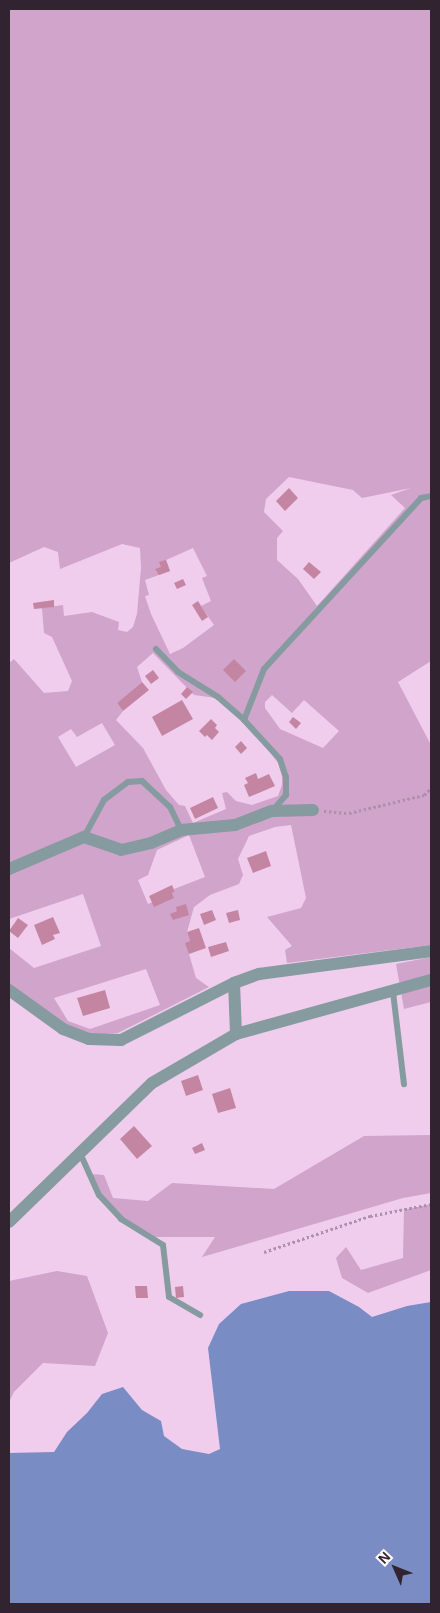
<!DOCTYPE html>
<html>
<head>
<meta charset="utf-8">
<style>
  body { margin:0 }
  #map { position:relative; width:440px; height:1613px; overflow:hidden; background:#f1cded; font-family:Arial,sans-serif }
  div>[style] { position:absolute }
  .green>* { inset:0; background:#d0a4cb }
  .water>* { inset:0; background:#798cc4 }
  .building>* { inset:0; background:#c485a3 }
  .path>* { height:2.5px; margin-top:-1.25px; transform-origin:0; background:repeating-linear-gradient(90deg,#ac91a9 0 2.5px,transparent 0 5px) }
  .service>* { height:6px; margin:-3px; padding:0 3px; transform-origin:3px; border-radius:3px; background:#859b9f }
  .minor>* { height:12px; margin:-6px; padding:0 6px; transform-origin:6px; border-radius:6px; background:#859b9f }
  span { translate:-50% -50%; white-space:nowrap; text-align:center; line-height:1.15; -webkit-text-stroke:4.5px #fefafd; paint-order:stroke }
  .frame { position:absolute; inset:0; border:10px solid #312430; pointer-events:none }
  .north { position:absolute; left:370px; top:1543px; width:50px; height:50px; -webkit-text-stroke:4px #fefafd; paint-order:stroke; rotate:314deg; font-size:14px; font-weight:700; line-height:20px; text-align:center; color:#312430 }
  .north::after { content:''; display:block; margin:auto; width:18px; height:22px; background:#312430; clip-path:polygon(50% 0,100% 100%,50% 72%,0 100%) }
</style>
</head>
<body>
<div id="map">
  <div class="green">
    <div style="clip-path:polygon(evenodd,9px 9px,431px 9px,431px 661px,398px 682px,431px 745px,431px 945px,287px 963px,285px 950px,292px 946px,267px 917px,301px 908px,306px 898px,291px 825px,275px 827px,249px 836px,238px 859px,243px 875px,239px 884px,210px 895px,194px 907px,187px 932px,190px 941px,189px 954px,196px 978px,209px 987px,118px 1033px,91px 1035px,66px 1025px,9px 985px,9px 948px,34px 968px,101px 946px,83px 894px,9px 919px,9px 663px,14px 659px,44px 693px,68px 691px,72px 681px,52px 637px,44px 633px,42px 608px,63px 605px,64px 616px,92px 612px,119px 622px,118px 630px,127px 632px,133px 627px,137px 614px,141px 568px,140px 548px,122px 544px,60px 569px,58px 552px,44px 547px,9px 563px,9px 9px,289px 477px,353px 490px,362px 498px,411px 488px,391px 495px,405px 508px,317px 606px,298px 579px,277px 560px,277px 538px,283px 531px,264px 512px,266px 499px,289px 477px,9px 9px,193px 548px,207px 576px,202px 578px,211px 601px,201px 606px,214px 625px,183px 648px,170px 654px,151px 614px,145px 596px,149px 595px,145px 580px,170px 571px,166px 560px,193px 548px,9px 9px,153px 653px,194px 695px,216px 698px,243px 722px,266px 747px,278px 763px,282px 776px,282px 785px,278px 796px,252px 805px,236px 801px,227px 792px,222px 793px,226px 809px,193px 823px,185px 806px,179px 805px,166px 790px,143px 748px,116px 720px,123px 711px,117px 703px,142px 682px,137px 667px,153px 653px,9px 9px,272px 695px,292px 713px,304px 700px,339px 731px,323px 748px,280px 729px,265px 708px,265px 702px,272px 695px,9px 9px,102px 723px,115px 745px,76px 767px,58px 737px,71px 729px,77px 737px,102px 723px,9px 9px,189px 835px,205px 877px,174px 889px,175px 892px,148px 904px,138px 880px,148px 875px,157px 850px,189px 835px,9px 9px,146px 969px,160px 1005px,90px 1029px,68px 1021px,54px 998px,146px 969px)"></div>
    <div style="clip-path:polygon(431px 957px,431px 1002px,404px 1009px,396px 964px)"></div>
    <div style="clip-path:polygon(431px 1135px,431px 1193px,403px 1198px,202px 1257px,215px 1237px,155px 1237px,122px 1217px,100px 1193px,91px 1174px,104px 1175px,113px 1198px,148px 1201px,172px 1183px,274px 1189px,364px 1136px)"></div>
    <div style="clip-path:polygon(431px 1204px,431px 1270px,368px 1293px,342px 1278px,336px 1258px,346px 1247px,361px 1270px,403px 1258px,404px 1210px)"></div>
    <div style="clip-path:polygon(57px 1271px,87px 1276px,108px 1333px,95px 1366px,43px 1363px,14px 1392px,9px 1402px,9px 1281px)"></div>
  </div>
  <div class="water">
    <div style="clip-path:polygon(289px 1291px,329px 1291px,359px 1307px,372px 1317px,407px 1306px,431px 1302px,431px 1604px,9px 1604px,9px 1453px,54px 1452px,67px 1432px,87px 1413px,102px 1394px,123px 1387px,142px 1410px,161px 1421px,164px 1436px,182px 1449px,209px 1454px,220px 1449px,208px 1348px,219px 1324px,241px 1304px)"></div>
  </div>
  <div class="building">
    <div style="clip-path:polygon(289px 488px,298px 498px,285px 511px,276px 501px)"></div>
    <div style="clip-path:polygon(166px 560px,170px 571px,159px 575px,155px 569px,161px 567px,159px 562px)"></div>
    <div style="clip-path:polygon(309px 562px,321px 572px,314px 579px,303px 569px)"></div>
    <div style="clip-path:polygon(183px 579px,186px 585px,177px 589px,174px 583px)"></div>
    <div style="clip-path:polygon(54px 600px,54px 607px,34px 609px,33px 603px)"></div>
    <div style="clip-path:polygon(198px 601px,208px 617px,202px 621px,192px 605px)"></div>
    <div style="clip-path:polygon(234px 659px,246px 671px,235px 682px,223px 670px)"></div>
    <div style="clip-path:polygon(153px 670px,159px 678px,151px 684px,145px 676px)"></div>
    <div style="clip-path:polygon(142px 682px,149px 690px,123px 711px,117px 703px)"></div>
    <div style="clip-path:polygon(187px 687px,193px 692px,186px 699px,181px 694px)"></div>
    <div style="clip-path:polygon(182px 700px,193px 719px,162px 736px,152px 717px)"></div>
    <div style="clip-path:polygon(293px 717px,301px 723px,296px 729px,289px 722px)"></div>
    <div style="clip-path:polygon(211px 719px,217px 725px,215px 728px,219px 732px,212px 740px,207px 735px,205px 737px,199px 731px)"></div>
    <div style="clip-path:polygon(241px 741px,247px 748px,241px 754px,235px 747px)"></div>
    <div style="clip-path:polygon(256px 773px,258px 779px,269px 774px,275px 786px,249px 797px,244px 785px,248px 783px,245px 778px)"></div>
    <div style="clip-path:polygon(213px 797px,218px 808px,195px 819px,190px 808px)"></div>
    <div style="clip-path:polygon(266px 851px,271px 866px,253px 873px,247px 858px)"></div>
    <div style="clip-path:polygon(172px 885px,175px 892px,172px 893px,174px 898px,154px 907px,149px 896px)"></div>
    <div style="clip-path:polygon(186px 904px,189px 915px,173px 920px,170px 914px,177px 911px,176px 907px)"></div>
    <div style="clip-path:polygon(212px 910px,216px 920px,204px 925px,200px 914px)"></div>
    <div style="clip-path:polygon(238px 910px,240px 920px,229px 923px,226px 913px)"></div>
    <div style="clip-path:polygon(53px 917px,60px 933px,53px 935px,55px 939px,42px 945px,34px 925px)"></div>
    <div style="clip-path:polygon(18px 918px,28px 925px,18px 938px,9px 931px)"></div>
    <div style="clip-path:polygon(199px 928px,206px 948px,189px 954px,185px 943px,190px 941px,187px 932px)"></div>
    <div style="clip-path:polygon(226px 942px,229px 951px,211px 957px,208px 947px)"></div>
    <div style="clip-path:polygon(105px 990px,110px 1008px,83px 1016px,77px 998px)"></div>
    <div style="clip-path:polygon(198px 1075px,203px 1090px,186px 1096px,181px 1081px)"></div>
    <div style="clip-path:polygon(230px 1088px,236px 1108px,218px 1113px,212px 1094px)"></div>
    <div style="clip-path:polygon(134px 1126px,152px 1146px,137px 1159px,120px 1139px)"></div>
    <div style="clip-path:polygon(202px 1143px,205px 1150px,195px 1154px,192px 1148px)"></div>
    <div style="clip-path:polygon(135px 1286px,147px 1286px,148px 1298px,136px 1298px)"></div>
    <div style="clip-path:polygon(183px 1286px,184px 1297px,176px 1298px,175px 1287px)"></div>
  </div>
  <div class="path">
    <div style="left:324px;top:811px;width:25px;rotate:5deg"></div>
    <div style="left:349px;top:813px;width:77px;rotate:-13.5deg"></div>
    <div style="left:424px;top:795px;width:10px;rotate:-45deg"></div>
    <div style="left:264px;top:1252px;width:112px;rotate:-18.8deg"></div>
    <div style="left:370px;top:1216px;width:62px;rotate:-11.1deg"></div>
  </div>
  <div class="service">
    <div style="left:156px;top:649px;width:32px;rotate:46deg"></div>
    <div style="left:178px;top:672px;width:47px;rotate:32deg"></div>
    <div style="left:218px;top:697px;width:35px;rotate:41deg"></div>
    <div style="left:244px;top:720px;width:53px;rotate:47.3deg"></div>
    <div style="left:280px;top:759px;width:19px;rotate:72deg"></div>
    <div style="left:286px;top:777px;width:18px;rotate:90deg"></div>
    <div style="left:286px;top:795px;width:20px;rotate:131deg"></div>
    <div style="left:244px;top:720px;width:55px;rotate:-68.6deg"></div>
    <div style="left:264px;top:669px;width:232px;rotate:-47.4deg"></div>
    <div style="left:421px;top:498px;width:10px;rotate:-11deg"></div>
    <div style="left:84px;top:837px;width:42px;rotate:-61.6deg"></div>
    <div style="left:104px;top:800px;width:30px;rotate:-37deg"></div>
    <div style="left:128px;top:782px;width:14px;rotate:-4deg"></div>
    <div style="left:142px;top:781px;width:38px;rotate:43deg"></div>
    <div style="left:170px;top:807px;width:25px;rotate:64deg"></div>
    <div style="left:393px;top:992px;width:93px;rotate:83.2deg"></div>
    <div style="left:80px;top:1153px;width:46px;rotate:65.7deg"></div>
    <div style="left:99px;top:1195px;width:33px;rotate:47deg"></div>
    <div style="left:121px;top:1219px;width:49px;rotate:31.8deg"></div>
    <div style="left:163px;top:1245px;width:52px;rotate:83.4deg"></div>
    <div style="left:169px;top:1297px;width:36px;rotate:30deg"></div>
  </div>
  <div class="minor">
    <div style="left:9px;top:869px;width:82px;rotate:-23.1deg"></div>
    <div style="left:84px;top:837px;width:39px;rotate:19deg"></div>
    <div style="left:121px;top:850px;width:31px;rotate:-13deg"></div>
    <div style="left:151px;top:843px;width:33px;rotate:-23deg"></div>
    <div style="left:181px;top:830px;width:54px;rotate:-5.3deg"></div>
    <div style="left:235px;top:825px;width:40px;rotate:-21deg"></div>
    <div style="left:272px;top:811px;width:41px;rotate:-1.4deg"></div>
    <div style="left:9px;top:990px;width:67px;rotate:35.8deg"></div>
    <div style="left:63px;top:1029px;width:28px;rotate:21deg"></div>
    <div style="left:89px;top:1039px;width:32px;rotate:2deg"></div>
    <div style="left:121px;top:1040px;width:127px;rotate:-26.8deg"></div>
    <div style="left:234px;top:983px;width:27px;rotate:-20deg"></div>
    <div style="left:259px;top:974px;width:174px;rotate:-7.6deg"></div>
    <div style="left:236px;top:1034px;width:202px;rotate:-15.5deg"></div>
    <div style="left:9px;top:1222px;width:199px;rotate:-44.2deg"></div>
    <div style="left:152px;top:1083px;width:97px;rotate:-30.3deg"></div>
    <div style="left:236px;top:1034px;width:51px;rotate:-92.2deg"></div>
  </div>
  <div class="frame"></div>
  <div class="north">N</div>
</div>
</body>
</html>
